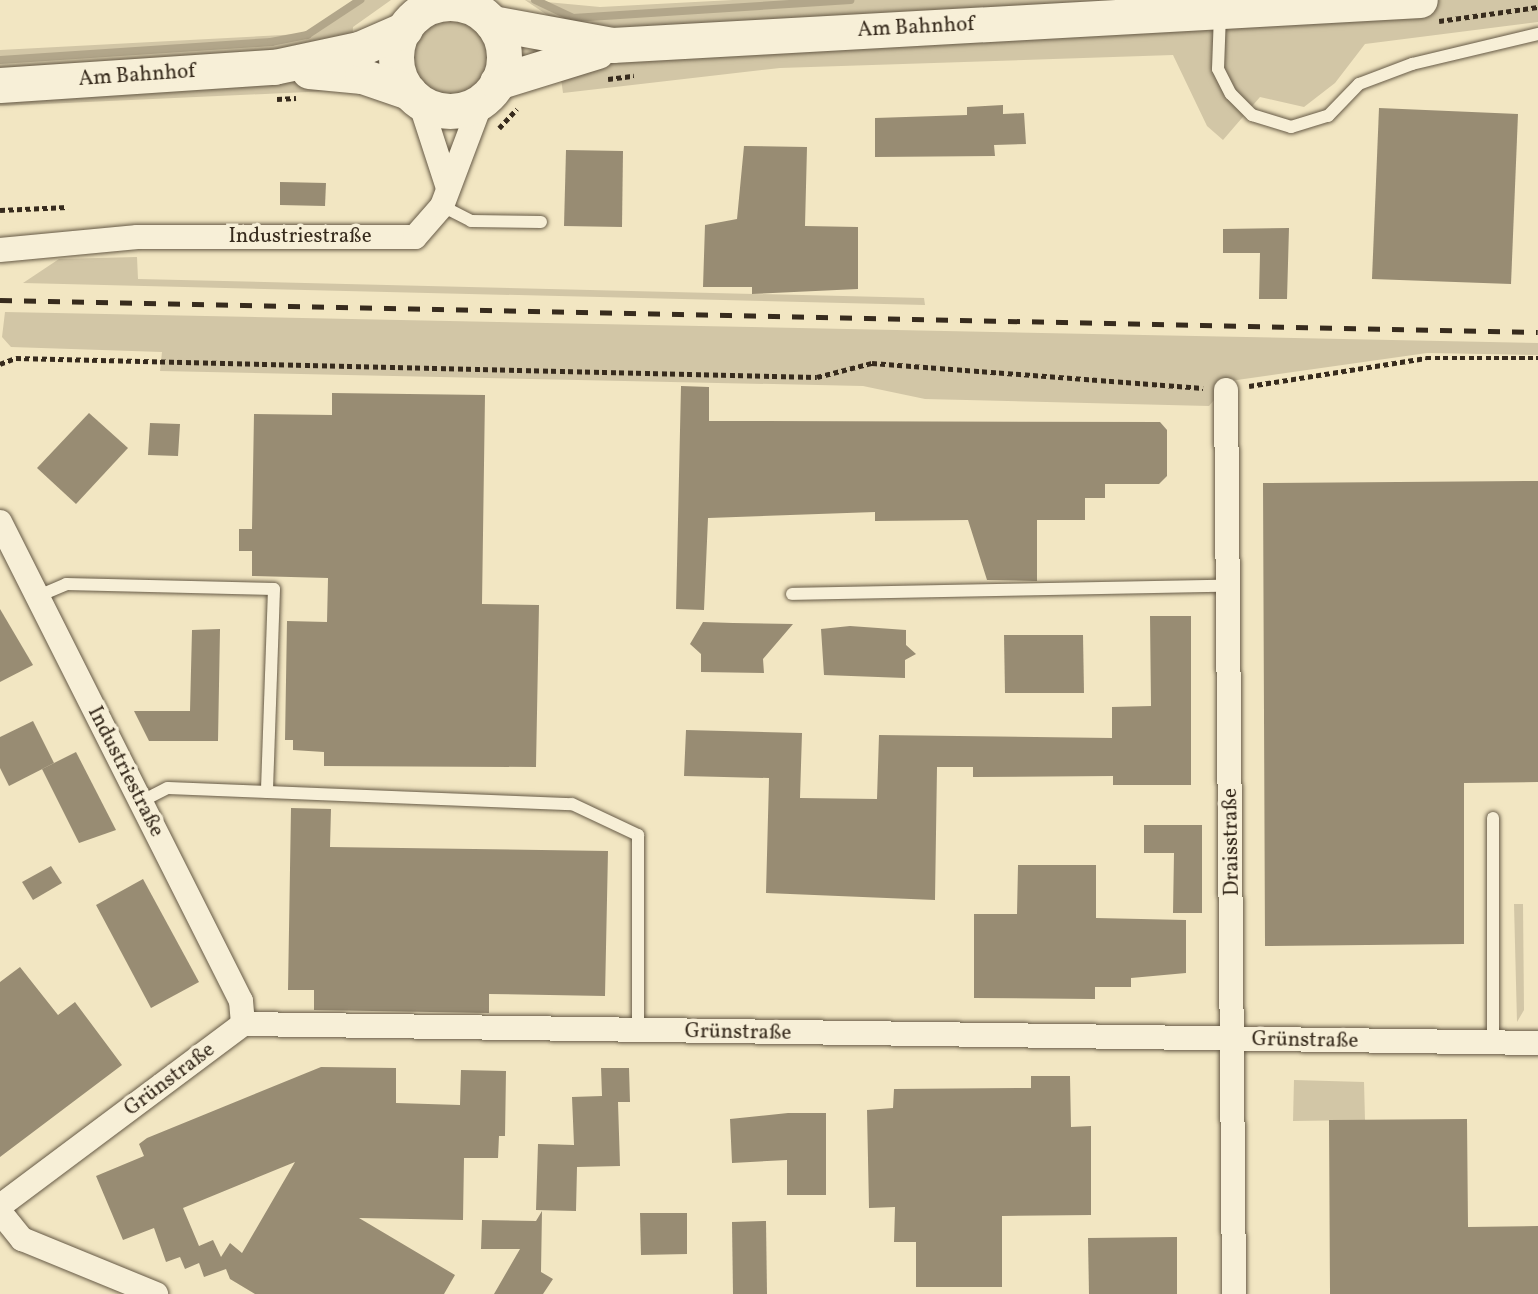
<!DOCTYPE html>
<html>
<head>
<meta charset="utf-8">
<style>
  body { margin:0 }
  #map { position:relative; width:1538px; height:1294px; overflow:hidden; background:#f2e6c2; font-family:Vollkorn,serif }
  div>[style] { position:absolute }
  .green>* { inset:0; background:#d2c6a6 }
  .round { border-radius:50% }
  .stream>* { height:8px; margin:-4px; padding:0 4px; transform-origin:4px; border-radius:4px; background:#b2a68a }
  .building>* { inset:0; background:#988c73 }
  .path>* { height:4.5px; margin-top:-2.25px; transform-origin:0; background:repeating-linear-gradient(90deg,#372b1d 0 5px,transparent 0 8.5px) }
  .roads { filter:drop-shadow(0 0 2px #665a46) drop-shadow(0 0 2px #665a46) }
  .lane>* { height:12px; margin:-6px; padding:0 6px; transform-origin:6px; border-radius:6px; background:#f7efd7 }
  .street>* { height:24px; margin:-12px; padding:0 12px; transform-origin:12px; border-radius:12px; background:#f7efd7 }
  .secondary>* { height:35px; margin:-17.5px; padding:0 17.5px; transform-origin:17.5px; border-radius:17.5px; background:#f7efd7 }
  .secondary>.ring { margin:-17.5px; padding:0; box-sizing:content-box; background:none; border:35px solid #f7efd7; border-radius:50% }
  .rail>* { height:5px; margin-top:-2.5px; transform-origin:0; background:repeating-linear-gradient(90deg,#372b1d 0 12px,transparent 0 24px) }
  span { translate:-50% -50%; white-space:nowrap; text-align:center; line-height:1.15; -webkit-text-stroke:7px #f7efd7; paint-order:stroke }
  .street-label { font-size:21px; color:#372b1d }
</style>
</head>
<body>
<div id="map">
  <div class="green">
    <div style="clip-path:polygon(357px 0,391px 0,353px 27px,352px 41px,280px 55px,0 72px,0 50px,302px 34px)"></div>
    <div style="clip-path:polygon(525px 0,600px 7px,733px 0,1538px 0,1538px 22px,1365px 44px,1335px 83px,1304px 107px,1260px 97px,1223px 140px,1207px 126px,1173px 55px,780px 68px,563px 93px,553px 19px)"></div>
    <div class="round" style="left:410px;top:15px;width:82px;height:82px"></div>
    <div style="clip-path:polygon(295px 79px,351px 90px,0 106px,0 97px)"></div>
    <div style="clip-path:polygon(137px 257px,138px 279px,924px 298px,925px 305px,23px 283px,59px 259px)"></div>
    <div style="clip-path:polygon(5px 312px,1538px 343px,1538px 355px,1427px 353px,1230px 381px,1209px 406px,925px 399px,863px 386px,160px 371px,162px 352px,11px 347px,2px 337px)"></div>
    <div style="clip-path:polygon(1514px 904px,1523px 904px,1524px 1010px,1517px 1022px)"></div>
    <div style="clip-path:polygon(1294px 1080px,1364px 1082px,1365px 1120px,1293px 1121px)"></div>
  </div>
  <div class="stream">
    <div style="left:535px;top:0;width:42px;rotate:25.3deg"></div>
    <div style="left:573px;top:18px;width:278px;rotate:-3.7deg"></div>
    <div style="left:0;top:60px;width:272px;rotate:-3.8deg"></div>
    <div style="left:271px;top:42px;width:37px;rotate:-11deg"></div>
    <div style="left:307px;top:35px;width:64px;rotate:-33.4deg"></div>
  </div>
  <div class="building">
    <div style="clip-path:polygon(1003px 105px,1003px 114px,1024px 113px,1026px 144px,994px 145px,995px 156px,875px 157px,875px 118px,967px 115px,967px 107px)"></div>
    <div style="clip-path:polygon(1379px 108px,1518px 114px,1511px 284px,1372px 279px)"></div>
    <div style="clip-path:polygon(744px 146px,807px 147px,805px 226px,858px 227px,858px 289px,752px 294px,752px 287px,703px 287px,705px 225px,737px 219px)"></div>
    <div style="clip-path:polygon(566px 150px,623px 151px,622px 227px,564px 226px)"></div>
    <div style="clip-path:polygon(280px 182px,326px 183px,325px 206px,280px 205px)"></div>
    <div style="clip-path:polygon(1289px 228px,1287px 299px,1259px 299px,1260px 253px,1223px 253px,1223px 229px)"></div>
    <div style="clip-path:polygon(681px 386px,709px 387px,709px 421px,1160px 422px,1167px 430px,1167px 476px,1159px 484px,1105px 484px,1105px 498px,1085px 498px,1085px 520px,1037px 520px,1037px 581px,987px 580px,968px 520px,875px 521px,875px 512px,708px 518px,704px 610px,676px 609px)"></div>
    <div style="clip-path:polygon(332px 393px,485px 395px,482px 604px,539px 605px,536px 767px,324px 766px,324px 752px,293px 750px,293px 740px,285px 740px,287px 621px,327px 622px,328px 578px,252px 576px,252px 551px,239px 551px,239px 529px,252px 529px,254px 414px,332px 415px)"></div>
    <div style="clip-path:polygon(89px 413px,128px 448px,76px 504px,37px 468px)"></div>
    <div style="clip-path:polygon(150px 423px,180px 424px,178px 456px,148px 455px)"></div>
    <div style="clip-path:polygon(1538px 481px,1538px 782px,1464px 783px,1464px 944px,1265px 946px,1263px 483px)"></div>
    <div style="clip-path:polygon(0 609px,33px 665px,0 682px)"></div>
    <div style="clip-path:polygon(1150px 616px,1191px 616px,1191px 785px,1113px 785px,1113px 776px,973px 777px,973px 767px,937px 767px,935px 900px,766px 893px,769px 778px,684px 776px,686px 730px,802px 733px,800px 798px,877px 799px,879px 735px,1112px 738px,1112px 707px,1151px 706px)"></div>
    <div style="clip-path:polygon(703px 622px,733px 623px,793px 624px,763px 659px,764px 673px,701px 672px,701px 654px,690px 644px)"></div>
    <div style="clip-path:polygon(850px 626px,906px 630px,906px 645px,916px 654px,905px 660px,905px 678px,824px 675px,821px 629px)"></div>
    <div style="clip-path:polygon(220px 629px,218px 741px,149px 741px,134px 711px,190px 711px,192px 630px)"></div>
    <div style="clip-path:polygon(1004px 635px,1083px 635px,1084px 693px,1005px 693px)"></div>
    <div style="clip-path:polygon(33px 721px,54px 763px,9px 786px,0 768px,0 737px)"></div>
    <div style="clip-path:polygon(76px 752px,116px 830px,79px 843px,42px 769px)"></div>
    <div style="clip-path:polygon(291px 808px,331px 809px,330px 847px,608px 851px,605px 996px,489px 994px,489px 1013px,314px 1010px,314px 990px,288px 990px)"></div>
    <div style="clip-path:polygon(1144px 825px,1202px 825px,1202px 913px,1173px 913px,1174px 853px,1144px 853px)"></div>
    <div style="clip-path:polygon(1018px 865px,1096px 865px,1096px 918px,1186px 920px,1186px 973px,1131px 978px,1131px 987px,1095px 987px,1095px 999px,974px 998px,974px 914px,1017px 914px)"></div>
    <div style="clip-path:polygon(51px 866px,62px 883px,33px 900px,22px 882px)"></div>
    <div style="clip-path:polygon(143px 879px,199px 982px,151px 1008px,96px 905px)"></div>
    <div style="clip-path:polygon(20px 967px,58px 1015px,75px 1002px,122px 1065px,0 1157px,0 982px)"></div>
    <div style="clip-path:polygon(evenodd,321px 1067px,396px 1068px,396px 1103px,460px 1105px,461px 1070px,506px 1071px,505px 1136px,499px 1136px,498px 1158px,464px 1158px,463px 1220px,359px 1218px,455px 1275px,444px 1294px,255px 1294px,230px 1279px,226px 1269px,204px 1277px,199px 1263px,185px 1269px,180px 1257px,166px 1262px,154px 1228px,123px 1240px,96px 1176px,144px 1156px,139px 1144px,147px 1138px,321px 1067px,295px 1162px,242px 1253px,230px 1243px,221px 1257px,213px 1240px,199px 1246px,183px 1208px,295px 1162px)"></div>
    <div style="clip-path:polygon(601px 1068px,629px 1068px,630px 1102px,618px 1102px,620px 1166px,577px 1167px,576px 1211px,536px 1210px,538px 1144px,574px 1145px,572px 1097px,602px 1096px)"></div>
    <div style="clip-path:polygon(1031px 1076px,1070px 1076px,1071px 1127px,1091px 1126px,1091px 1215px,1002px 1216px,1002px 1287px,916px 1287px,916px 1242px,894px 1242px,895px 1207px,869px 1208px,867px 1110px,893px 1108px,894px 1089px,1031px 1088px)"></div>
    <div style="clip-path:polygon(788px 1113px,826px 1113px,826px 1195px,787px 1195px,787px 1160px,732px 1163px,730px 1119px)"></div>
    <div style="clip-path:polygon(1467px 1119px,1468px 1227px,1538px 1226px,1538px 1294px,1330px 1294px,1329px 1120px)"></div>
    <div style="clip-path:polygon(542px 1211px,541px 1272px,553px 1279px,543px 1294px,494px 1294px,520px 1249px,481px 1249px,482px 1220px,536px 1221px)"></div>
    <div style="clip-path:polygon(640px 1213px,687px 1213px,687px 1254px,641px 1255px)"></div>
    <div style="clip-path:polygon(766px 1221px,767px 1294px,733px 1294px,732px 1222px)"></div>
    <div style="clip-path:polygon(1177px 1237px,1177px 1294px,1089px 1294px,1088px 1238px)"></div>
  </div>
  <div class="path">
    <div style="left:1439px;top:21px;width:100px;rotate:-8deg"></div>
    <div style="left:608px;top:79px;width:26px;rotate:-7deg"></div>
    <div style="left:277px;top:99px;width:19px;rotate:-3deg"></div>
    <div style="left:499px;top:128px;width:26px;rotate:-47deg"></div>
    <div style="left:0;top:210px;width:68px;rotate:-2.5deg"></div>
    <div style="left:0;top:364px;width:17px;rotate:-21deg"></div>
    <div style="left:16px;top:358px;width:801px;rotate:1.36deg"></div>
    <div style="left:817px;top:377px;width:57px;rotate:-14.3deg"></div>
    <div style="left:872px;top:363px;width:332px;rotate:4.3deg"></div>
    <div style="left:1249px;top:386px;width:179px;rotate:-9deg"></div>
    <div style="left:1426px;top:358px;width:112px"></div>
  </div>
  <div class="roads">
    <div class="lane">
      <div style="left:1220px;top:14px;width:55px;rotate:92.1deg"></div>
      <div style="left:1218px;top:69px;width:28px;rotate:63deg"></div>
      <div style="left:1231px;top:94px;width:30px;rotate:45deg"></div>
      <div style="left:1252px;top:115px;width:41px;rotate:17.1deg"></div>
      <div style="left:1291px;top:127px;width:39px;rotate:-17deg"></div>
      <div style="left:1328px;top:116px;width:45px;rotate:-45.9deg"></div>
      <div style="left:1359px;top:84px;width:57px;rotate:-20.7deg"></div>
      <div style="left:1412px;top:64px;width:130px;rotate:-13.4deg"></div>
      <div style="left:442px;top:206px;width:33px;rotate:27deg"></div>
      <div style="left:471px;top:221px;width:70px;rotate:0.8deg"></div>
      <div style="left:792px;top:594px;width:435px;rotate:-1.1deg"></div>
      <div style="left:36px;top:597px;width:33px;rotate:-23deg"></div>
      <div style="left:66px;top:584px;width:208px;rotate:1.4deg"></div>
      <div style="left:274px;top:589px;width:203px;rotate:92deg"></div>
      <div style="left:140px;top:802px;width:31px;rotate:-27deg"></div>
      <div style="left:168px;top:788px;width:404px;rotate:2.3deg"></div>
      <div style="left:572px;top:804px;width:73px;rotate:25.2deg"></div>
      <div style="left:638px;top:835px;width:197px;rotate:90deg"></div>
      <div style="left:1493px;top:818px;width:226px;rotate:90deg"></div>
    </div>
    <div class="street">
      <div style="left:471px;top:0;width:9px;rotate:72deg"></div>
      <div style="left:426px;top:9px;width:9px;rotate:-72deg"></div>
      <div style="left:420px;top:102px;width:90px;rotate:72deg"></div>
      <div style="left:0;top:250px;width:138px;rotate:-5.4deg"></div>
      <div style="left:137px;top:237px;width:278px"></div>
      <div style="left:415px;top:237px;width:41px;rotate:-48.9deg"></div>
      <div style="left:442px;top:206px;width:113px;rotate:-69.3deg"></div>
      <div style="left:1226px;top:390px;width:904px;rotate:89.49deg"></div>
      <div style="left:0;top:522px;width:536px;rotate:63.29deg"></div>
      <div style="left:241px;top:1001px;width:23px;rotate:85deg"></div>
      <div style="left:243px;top:1024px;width:1295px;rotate:0.84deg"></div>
      <div style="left:0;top:1206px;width:304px;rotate:-36.8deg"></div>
      <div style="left:0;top:1212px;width:35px;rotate:51deg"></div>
      <div style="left:22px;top:1239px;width:145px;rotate:22.3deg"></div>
    </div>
    <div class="secondary">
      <div class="ring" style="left:396px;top:3px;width:73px;height:73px"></div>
      <div style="left:492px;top:23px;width:122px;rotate:10.4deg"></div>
      <div style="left:612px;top:45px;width:809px;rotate:-3.19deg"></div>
      <div style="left:309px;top:71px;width:53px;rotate:5.4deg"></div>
      <div style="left:362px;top:76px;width:50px;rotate:18.8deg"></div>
      <div style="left:497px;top:82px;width:105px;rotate:-17.2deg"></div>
      <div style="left:0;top:85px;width:275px;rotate:-3.8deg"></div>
      <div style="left:274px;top:67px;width:87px;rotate:-12deg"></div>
      <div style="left:359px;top:49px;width:50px;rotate:-23.5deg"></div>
    </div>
  </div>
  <div class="rail">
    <div style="left:0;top:300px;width:1538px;rotate:1.19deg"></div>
  </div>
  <div class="street-label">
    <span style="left:916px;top:28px;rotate:-3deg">Am Bahnhof</span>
    <span style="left:137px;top:76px;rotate:-4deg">Am Bahnhof</span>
    <span style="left:300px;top:237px">Industriestraße</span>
    <span style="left:125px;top:772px;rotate:63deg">Industriestraße</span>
    <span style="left:1232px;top:842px;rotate:-91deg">Draisstraße</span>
    <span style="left:738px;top:1033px;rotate:1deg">Grünstraße</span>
    <span style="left:1305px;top:1041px;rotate:1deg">Grünstraße</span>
    <span style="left:170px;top:1080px;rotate:-37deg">Grünstraße</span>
  </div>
</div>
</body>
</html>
